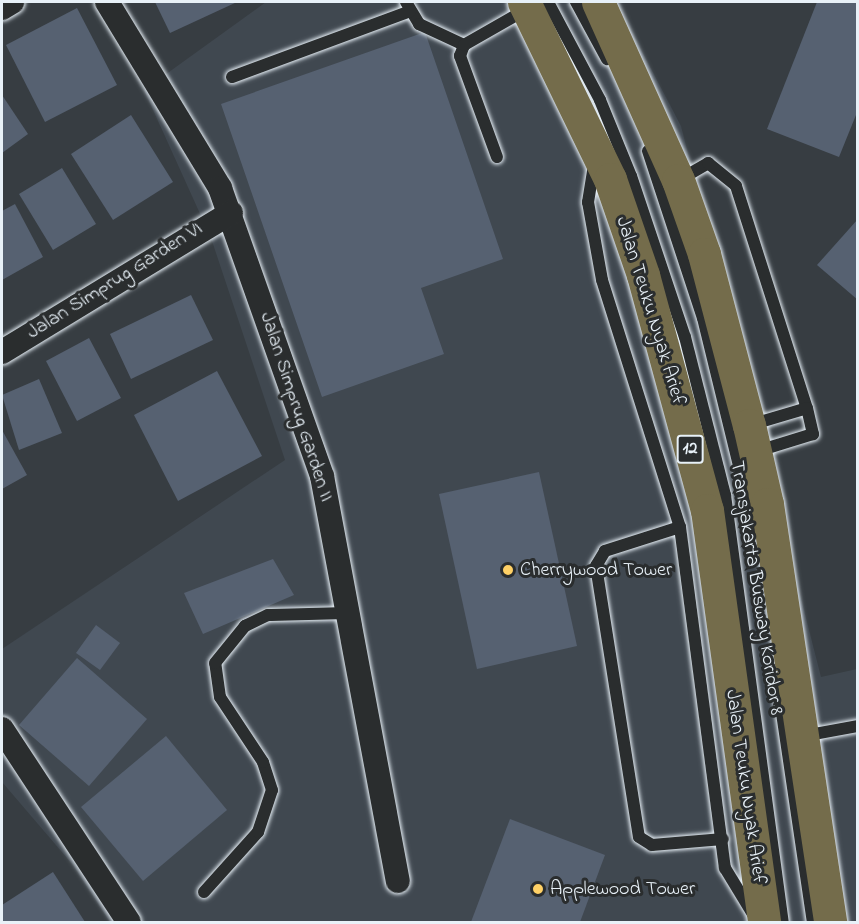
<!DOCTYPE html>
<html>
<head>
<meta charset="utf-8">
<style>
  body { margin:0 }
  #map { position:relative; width:859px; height:924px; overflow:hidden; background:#373d42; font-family:"Indie Flower",sans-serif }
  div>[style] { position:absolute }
  .built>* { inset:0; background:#404850 }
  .building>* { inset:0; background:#566171 }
  .roads { filter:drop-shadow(0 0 2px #e8f1f8) drop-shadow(0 0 2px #e8f1f8) }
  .service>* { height:12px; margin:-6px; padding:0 6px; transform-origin:6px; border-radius:6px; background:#2a2d2e }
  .minor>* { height:24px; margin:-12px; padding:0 12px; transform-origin:12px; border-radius:12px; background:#2a2d2e }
  .trunk>* { height:33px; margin:-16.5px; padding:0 16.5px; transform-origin:16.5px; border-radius:16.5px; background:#746c4b }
  .dots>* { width:16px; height:16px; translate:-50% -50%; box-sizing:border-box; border:3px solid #2a2d2e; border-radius:50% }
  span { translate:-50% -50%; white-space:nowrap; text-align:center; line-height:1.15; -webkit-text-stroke:6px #2a2d2e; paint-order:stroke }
  .shield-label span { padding:2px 4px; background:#2a2d2e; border:2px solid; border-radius:4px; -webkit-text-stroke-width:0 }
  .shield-label { font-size:18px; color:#e8f1f8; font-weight:700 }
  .street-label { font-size:20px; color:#e8f1f8 }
  .poi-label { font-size:20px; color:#e8f1f8 }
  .left { translate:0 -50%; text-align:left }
  .frame { position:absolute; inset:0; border:3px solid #e8f1f8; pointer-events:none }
</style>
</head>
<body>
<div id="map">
  <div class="built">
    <div style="clip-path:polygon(266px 2px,616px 2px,681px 126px,821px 677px,857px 669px,857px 922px,110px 922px,73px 865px,2px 782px,2px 649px,285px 460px,211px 238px,144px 90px)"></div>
  </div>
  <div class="building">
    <div style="clip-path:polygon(155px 2px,237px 2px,170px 33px)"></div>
    <div style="clip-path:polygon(817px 2px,858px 2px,858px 110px,839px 157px,767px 129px)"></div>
    <div style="clip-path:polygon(77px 8px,117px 85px,45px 122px,6px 45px)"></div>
    <div style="clip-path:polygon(425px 32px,503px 259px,421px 288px,444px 354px,322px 397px,221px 104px)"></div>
    <div style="clip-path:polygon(2px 95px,28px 134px,2px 153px)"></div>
    <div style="clip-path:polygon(131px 115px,173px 182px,113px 220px,71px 154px)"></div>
    <div style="clip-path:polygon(62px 168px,96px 224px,53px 250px,19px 194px)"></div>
    <div style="clip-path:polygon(15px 204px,43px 257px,2px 280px,2px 211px)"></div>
    <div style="clip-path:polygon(858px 219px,858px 300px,817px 265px)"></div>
    <div style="clip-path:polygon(191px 295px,213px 340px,131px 379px,110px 334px)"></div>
    <div style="clip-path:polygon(89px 338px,121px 398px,77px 421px,46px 361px)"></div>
    <div style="clip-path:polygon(217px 371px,262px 456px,178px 501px,134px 415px)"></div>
    <div style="clip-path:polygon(39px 379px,62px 433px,19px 450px,2px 395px)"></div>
    <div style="clip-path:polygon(2px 430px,27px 475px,2px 489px)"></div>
    <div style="clip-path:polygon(539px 472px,577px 646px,477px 669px,439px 494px)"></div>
    <div style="clip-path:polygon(273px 559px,294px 595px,203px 634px,184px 593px)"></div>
    <div style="clip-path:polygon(96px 625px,120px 643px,100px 670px,76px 653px)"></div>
    <div style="clip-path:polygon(77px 658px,147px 719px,89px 786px,19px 725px)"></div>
    <div style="clip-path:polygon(166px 736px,227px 810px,143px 881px,81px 807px)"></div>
    <div style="clip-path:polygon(510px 819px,605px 855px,580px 922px,471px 922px)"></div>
    <div style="clip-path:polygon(53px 872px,85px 922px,2px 922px,2px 905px)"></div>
  </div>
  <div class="roads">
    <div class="service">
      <div style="left:406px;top:2px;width:26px;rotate:59deg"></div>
      <div style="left:419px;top:24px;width:50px;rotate:25deg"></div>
      <div style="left:548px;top:2px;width:111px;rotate:62deg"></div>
      <div style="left:600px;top:100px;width:82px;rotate:67.8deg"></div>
      <div style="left:631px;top:176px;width:170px;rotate:71.5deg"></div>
      <div style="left:685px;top:337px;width:163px;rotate:75.8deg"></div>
      <div style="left:725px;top:495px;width:431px;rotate:82.3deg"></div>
      <div style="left:576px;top:2px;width:65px;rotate:61.5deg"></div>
      <div style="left:232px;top:77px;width:190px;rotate:-20.3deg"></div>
      <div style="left:648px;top:151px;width:176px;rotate:71.8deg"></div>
      <div style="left:703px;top:318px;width:220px;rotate:76.3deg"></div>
      <div style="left:497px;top:157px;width:108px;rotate:-110.1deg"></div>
      <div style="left:460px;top:56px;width:12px;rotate:-70deg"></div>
      <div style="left:464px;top:45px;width:73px;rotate:-29.7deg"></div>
      <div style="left:595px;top:159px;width:44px;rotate:99.2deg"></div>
      <div style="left:588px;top:202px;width:79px;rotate:79.8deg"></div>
      <div style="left:602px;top:280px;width:259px;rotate:72.5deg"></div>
      <div style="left:680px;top:527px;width:344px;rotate:82.5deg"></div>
      <div style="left:725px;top:868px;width:54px;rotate:58.7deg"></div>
      <div style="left:679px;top:180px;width:34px;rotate:-30deg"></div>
      <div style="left:708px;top:163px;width:36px;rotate:39deg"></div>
      <div style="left:736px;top:186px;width:233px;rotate:72.3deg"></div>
      <div style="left:807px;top:408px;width:27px;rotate:77deg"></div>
      <div style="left:813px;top:434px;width:61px;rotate:162.8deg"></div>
      <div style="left:750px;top:425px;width:59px;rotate:-16.6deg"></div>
      <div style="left:680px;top:527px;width:79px;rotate:162.3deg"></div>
      <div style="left:605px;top:551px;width:17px;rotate:121deg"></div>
      <div style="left:596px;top:566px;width:274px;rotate:81deg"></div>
      <div style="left:639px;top:837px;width:15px;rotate:32deg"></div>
      <div style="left:652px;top:845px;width:71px;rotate:-4.8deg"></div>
      <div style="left:778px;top:686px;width:239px;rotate:81.6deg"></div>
      <div style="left:803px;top:736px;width:56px;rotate:-10.3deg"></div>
      <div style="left:204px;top:892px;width:81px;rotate:-48deg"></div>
      <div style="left:258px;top:832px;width:44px;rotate:-71.6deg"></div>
      <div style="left:272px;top:790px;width:29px;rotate:-108deg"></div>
      <div style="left:263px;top:762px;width:78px;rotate:-123.5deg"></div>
      <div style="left:220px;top:697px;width:34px;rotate:-98deg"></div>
      <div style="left:215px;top:663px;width:48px;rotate:-51deg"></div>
      <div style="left:245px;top:626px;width:25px;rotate:-26deg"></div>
      <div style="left:268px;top:615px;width:82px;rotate:-1.4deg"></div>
    </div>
    <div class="minor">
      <div style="left:107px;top:2px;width:218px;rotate:58.7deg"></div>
      <div style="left:220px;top:188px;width:306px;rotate:70.5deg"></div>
      <div style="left:322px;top:476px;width:412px;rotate:79.4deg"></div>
      <div style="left:2px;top:8px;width:12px;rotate:-31deg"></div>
      <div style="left:2px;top:352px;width:268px;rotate:-31.3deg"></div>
      <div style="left:2px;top:729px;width:231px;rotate:56.7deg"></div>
    </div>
    <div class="trunk">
      <div style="left:524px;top:2px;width:197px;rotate:64.1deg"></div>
      <div style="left:610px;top:179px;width:102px;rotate:71deg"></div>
      <div style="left:643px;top:275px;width:244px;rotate:74.8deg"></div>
      <div style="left:707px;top:510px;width:416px;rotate:82.1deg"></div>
      <div style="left:598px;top:2px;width:195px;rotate:65.8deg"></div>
      <div style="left:678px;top:180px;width:78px;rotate:70.6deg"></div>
      <div style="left:704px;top:254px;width:177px;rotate:75.3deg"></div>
      <div style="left:749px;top:425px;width:81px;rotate:77.2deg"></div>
      <div style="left:767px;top:504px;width:423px;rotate:81.4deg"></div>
    </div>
  </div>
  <div class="dots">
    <div style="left:508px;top:570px;background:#ffd166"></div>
    <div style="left:538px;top:889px;background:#ffd166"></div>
  </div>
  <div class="shield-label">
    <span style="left:690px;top:449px">12</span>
  </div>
  <div class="street-label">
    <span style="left:115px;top:281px;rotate:-32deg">Jalan Simprug Garden VI</span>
    <span style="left:650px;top:311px;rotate:73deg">Jalan Teuku Nyak Arief</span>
    <span style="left:296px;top:407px;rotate:72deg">Jalan Simprug Garden II</span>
    <span style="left:756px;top:588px;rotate:81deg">Transjakarta Busway Koridor 8</span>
    <span style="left:745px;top:787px;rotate:82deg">Jalan Teuku Nyak Arief</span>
  </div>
  <div class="poi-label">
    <span class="left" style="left:520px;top:570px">Cherrywood Tower</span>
    <span class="left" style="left:550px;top:889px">Applewood Tower</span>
  </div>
  <div class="frame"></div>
</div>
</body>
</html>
